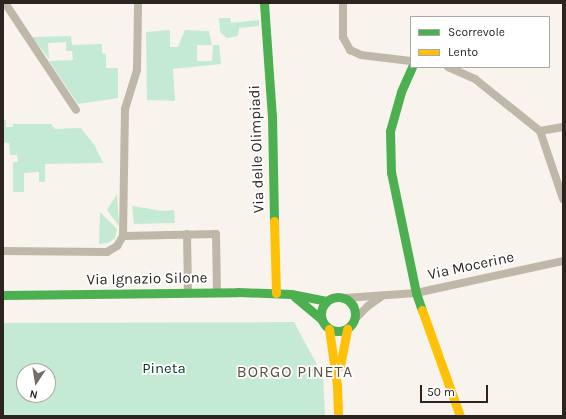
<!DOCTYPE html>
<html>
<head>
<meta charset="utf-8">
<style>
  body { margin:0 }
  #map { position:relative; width:566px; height:419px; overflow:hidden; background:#f9f3ee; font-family:Karla,sans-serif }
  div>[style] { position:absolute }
  .green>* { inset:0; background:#c4ead4 }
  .street>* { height:8px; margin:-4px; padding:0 4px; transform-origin:4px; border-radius:4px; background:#bfb8a9 }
  .fast>* { height:9px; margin:-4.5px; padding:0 4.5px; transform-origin:4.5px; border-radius:4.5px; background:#4caf50 }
  .fast>.ring { margin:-4.5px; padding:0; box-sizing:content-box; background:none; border:9px solid #4caf50; border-radius:50% }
  .slow>* { height:9px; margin:-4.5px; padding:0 4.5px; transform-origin:4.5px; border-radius:4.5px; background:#ffc107 }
  span { translate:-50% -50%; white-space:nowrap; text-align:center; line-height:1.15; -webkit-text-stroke:3.5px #fff; paint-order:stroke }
  .street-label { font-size:15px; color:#2c251f }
  .park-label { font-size:15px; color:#023623 }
  .neighbourhood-label { font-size:16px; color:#5f5042; letter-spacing:1px }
  .frame { position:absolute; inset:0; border:4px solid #2c251f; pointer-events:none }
  .legend { position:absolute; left:410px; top:16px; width:140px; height:52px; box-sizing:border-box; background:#fff; border:1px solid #aba8a5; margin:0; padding:5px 7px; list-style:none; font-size:12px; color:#2c251f }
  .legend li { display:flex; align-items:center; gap:8px; height:20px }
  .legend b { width:20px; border:1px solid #aba8a5 }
  .north { position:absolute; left:16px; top:363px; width:40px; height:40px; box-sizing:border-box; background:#fff; border:1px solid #aba8a5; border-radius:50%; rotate:192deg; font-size:11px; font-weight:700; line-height:16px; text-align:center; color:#2c251f }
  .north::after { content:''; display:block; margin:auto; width:14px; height:18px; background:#746d67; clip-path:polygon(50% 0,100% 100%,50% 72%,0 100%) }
  .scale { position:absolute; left:420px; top:385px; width:68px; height:18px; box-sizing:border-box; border:2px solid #2c251f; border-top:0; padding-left:5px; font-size:12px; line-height:14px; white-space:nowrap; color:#2c251f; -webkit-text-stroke:3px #fff; paint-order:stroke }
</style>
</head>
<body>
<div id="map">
  <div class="green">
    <div style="clip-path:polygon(219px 18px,230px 18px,231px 23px,259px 20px,259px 26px,239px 28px,238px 36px,227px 38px,220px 32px)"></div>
    <div style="clip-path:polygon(170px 30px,170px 47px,178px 47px,185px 30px,209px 31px,212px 45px,197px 45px,197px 61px,212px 61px,213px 45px,219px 45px,221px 64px,173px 69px,175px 101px,147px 100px,146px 32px)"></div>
    <div style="clip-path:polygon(71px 36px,72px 45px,102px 44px,102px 53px,106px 54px,106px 68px,118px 68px,118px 98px,78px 104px,49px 61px,73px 60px,72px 51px,66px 51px,66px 42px,48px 43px,49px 59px,32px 37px)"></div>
    <div style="clip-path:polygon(3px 120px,6px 120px,6px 127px,13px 127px,13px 124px,51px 124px,55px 129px,81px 128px,95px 146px,103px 163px,45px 164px,45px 182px,39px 182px,39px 172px,24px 173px,24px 192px,13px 192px,13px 162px,18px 162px,17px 155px,10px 155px,9px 143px,3px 142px)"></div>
    <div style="clip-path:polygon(117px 194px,119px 226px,107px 210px)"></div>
    <div style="clip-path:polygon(132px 206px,163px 211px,174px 210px,175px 223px,134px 224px)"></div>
    <div style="clip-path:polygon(100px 212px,117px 229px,115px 238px,108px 243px,99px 244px)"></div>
    <div style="clip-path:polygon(evenodd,294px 322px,323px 376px,325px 416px,3px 416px,3px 323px,294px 322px,24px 371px,48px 371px,48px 395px,24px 395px,24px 371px)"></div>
  </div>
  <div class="street">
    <div style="left:5px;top:3px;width:128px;rotate:56.4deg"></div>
    <div style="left:343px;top:3px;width:34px;rotate:90deg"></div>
    <div style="left:343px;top:37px;width:15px;rotate:62deg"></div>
    <div style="left:350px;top:50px;width:12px;rotate:24deg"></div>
    <div style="left:361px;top:55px;width:50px;rotate:6.8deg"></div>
    <div style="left:448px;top:67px;width:30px;rotate:24deg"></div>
    <div style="left:475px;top:79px;width:83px;rotate:38.7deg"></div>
    <div style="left:540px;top:131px;width:72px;rotate:71.3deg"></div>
    <div style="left:540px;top:131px;width:23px;rotate:-10deg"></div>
    <div style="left:187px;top:234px;width:59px;rotate:89deg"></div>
    <div style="left:123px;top:236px;width:93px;rotate:-1.2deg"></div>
    <div style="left:216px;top:234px;width:58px;rotate:89deg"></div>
    <div style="left:3px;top:251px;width:104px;rotate:0.6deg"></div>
    <div style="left:107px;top:252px;width:12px;rotate:-31deg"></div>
    <div style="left:117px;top:246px;width:12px;rotate:-59deg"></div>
    <div style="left:123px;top:236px;width:127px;rotate:-89.1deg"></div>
    <div style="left:125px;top:109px;width:41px;rotate:-72.9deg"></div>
    <div style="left:137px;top:70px;width:67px;rotate:-89.1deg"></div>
    <div style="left:345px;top:298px;width:71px;rotate:-4deg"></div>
    <div style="left:416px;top:293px;width:150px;rotate:-12.3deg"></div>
    <div style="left:355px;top:319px;width:18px;rotate:-45deg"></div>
    <div style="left:368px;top:306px;width:16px;rotate:-35deg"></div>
  </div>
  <div class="fast">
    <div style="left:264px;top:3px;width:113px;rotate:86deg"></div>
    <div style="left:272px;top:116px;width:105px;rotate:88.9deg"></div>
    <div style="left:412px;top:67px;width:27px;rotate:114deg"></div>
    <div style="left:401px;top:92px;width:41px;rotate:105.8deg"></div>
    <div style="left:390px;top:131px;width:41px;rotate:88.6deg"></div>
    <div style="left:391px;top:172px;width:124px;rotate:78.3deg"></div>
    <div style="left:416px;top:293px;width:18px;rotate:71deg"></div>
    <div style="left:3px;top:295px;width:235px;rotate:-0.7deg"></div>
    <div style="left:238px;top:292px;width:53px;rotate:2.2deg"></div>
    <div style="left:291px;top:294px;width:36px;rotate:11deg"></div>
    <div class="ring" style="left:321px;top:297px;width:25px;height:25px"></div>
    <div style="left:295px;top:297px;width:34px;rotate:40deg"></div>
  </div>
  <div class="slow">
    <div style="left:274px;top:221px;width:72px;rotate:88.4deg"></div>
    <div style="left:422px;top:310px;width:113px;rotate:70.3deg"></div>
    <div style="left:329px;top:329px;width:57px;rotate:81.9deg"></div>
    <div style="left:337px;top:385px;width:31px;rotate:88deg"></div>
    <div style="left:340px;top:366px;width:38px;rotate:-79deg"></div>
  </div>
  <div class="street-label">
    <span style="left:257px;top:149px;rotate:-92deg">Via delle Olimpiadi</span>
    <span style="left:471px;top:266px;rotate:-12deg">Via Mocerine</span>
    <span style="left:147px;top:279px;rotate:-1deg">Via Ignazio Silone</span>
  </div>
  <div class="park-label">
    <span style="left:164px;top:369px">Pineta</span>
  </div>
  <div class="neighbourhood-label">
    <span style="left:295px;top:372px">BORGO PINETA</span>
  </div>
  <div class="frame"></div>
  <ul class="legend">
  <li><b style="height:5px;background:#4caf50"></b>Scorrevole</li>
  <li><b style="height:5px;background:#ffc107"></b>Lento</li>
  </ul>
  <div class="north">N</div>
  <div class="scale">50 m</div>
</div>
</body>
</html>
